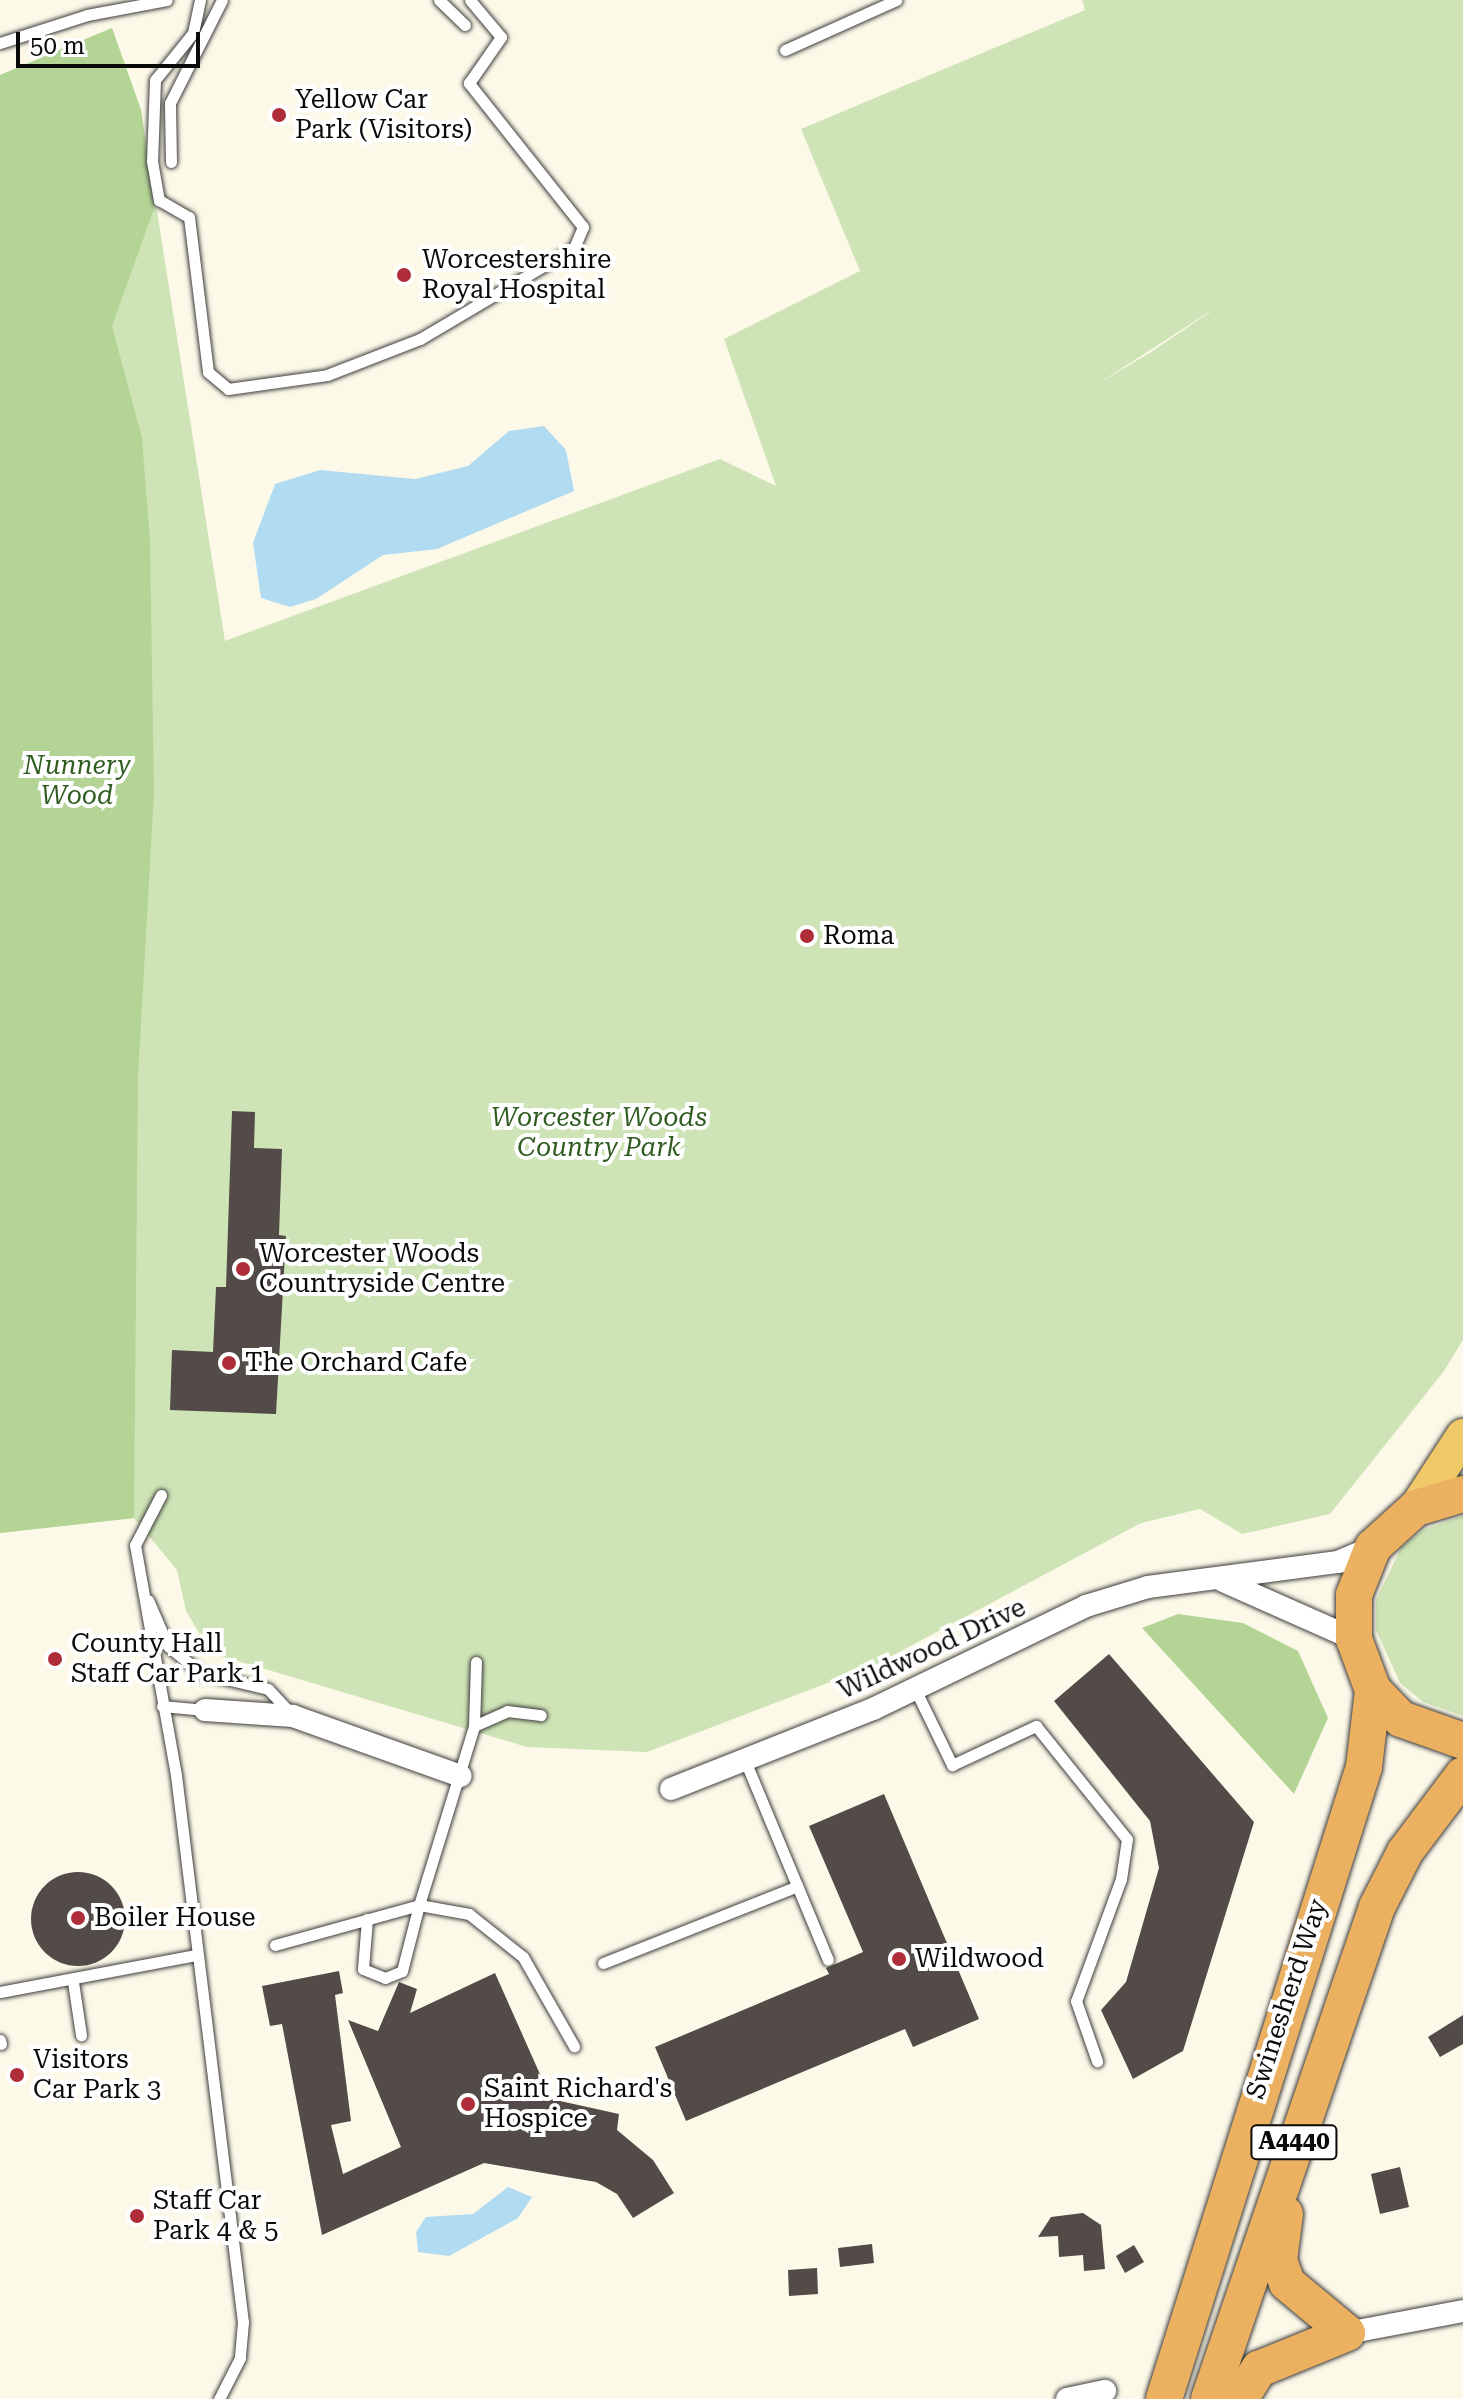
<!DOCTYPE html>
<html>
<head>
<meta charset="utf-8">
<style>
  body { margin:0 }
  #map { position:relative; width:1463px; height:2399px; overflow:hidden; background:#fdf9e9; font-family:"Roboto Serif",serif }
  div>[style] { position:absolute }
  .green>* { inset:0; background:#cfe4b6 }
  .forest>* { inset:0; background:#b4d496 }
  .water>* { inset:0; background:#b1dbf1 }
  .building>* { inset:0; background:#524b47 }
  .round { border-radius:50% }
  .roads { filter:drop-shadow(0 0 2px #3d3d3d) drop-shadow(0 0 2px #3d3d3d) }
  .service>* { height:11px; margin:-5.5px; padding:0 5.5px; transform-origin:5.5px; border-radius:5.5px; background:#fff }
  .minor>* { height:22px; margin:-11px; padding:0 11px; transform-origin:11px; border-radius:11px; background:#fff }
  .primary>* { height:34px; margin:-17px; padding:0 17px; transform-origin:17px; border-radius:17px; background:#efc968 }
  .trunk>* { height:36px; margin:-18px; padding:0 18px; transform-origin:18px; border-radius:18px; background:#ecb061 }
  .dots>* { width:22px; height:22px; translate:-50% -50%; box-sizing:border-box; border:4px solid #fff; border-radius:50% }
  span { translate:-50% -50%; white-space:nowrap; text-align:center; line-height:1.15; -webkit-text-stroke:8px #fff; paint-order:stroke }
  .shield-label span { padding:2px 6px; background:#fff; border:2px solid; border-radius:6px; -webkit-text-stroke-width:0 }
  .shield-label { font-size:24px; color:#0a0a0a; font-weight:700 }
  .poi-label { font-size:26px; color:#0a0a0a }
  .left { translate:0 -50%; text-align:left }
  .park-label { font-size:26px; color:#2f5c20; font-style:italic }
  .street-label { font-size:26px; color:#0a0a0a }
  .scale { position:absolute; left:16px; top:32px; width:184px; height:36px; box-sizing:border-box; border:4px solid #0a0a0a; border-top:0; padding-left:10px; font-size:24px; line-height:28px; white-space:nowrap; color:#0a0a0a; -webkit-text-stroke:6px #fff; paint-order:stroke }
</style>
</head>
<body>
<div id="map">
  <div class="green">
    <div style="clip-path:polygon(evenodd,1082px 0,1463px 0,1463px 1340px,1444px 1371px,1330px 1514px,1242px 1534px,1200px 1509px,1141px 1523px,875px 1665px,647px 1752px,527px 1747px,211px 1653px,186px 1611px,177px 1570px,134px 1518px,0 1533px,0 75px,112px 28px,141px 110px,225px 641px,720px 459px,776px 486px,724px 339px,860px 271px,801px 129px,1085px 10px,1082px 0,1210px 312px,1151px 352px,1096px 385px,1209px 312px,1210px 312px)"></div>
    <div style="clip-path:polygon(1463px 1516px,1463px 1716px,1423px 1702px,1400px 1683px,1376px 1630px,1376px 1600px,1401px 1548px,1423px 1530px)"></div>
  </div>
  <div class="forest">
    <div style="clip-path:polygon(112px 28px,141px 110px,154px 209px,112px 326px,142px 438px,150px 540px,154px 793px,138px 1076px,134px 1518px,0 1533px,0 75px)"></div>
    <div style="clip-path:polygon(1178px 1614px,1243px 1623px,1298px 1651px,1328px 1718px,1294px 1794px,1142px 1628px)"></div>
  </div>
  <div class="water">
    <div style="clip-path:polygon(544px 426px,566px 450px,574px 491px,437px 549px,383px 555px,316px 599px,290px 607px,261px 598px,253px 543px,275px 484px,320px 470px,415px 479px,468px 466px,509px 431px)"></div>
    <div style="clip-path:polygon(508px 2187px,532px 2197px,518px 2218px,449px 2256px,418px 2252px,416px 2232px,426px 2217px,473px 2214px)"></div>
  </div>
  <div class="building">
    <div style="clip-path:polygon(232px 1111px,255px 1112px,254px 1148px,282px 1149px,279px 1235px,286px 1236px,276px 1414px,170px 1410px,172px 1350px,213px 1352px,216px 1287px,226px 1287px)"></div>
    <div style="clip-path:polygon(1109px 1654px,1254px 1822px,1183px 2051px,1133px 2079px,1101px 2010px,1126px 1982px,1159px 1868px,1150px 1821px,1054px 1701px)"></div>
    <div style="clip-path:polygon(884px 1794px,979px 2019px,913px 2047px,905px 2029px,686px 2121px,655px 2047px,829px 1974px,826px 1968px,863px 1952px,809px 1826px)"></div>
    <div class="round" style="left:31px;top:1872px;width:94px;height:94px"></div>
    <div style="clip-path:polygon(339px 1971px,343px 1993px,335px 1995px,351px 2121px,331px 2125px,343px 2174px,401px 2147px,348px 2020px,378px 2031px,399px 1982px,417px 1989px,410px 2013px,495px 1973px,551px 2099px,619px 2114px,617px 2130px,653px 2160px,674px 2193px,633px 2218px,617px 2194px,596px 2182px,484px 2163px,322px 2235px,282px 2024px,270px 2026px,262px 1986px)"></div>
    <div style="clip-path:polygon(1463px 2015px,1463px 2044px,1440px 2057px,1428px 2037px)"></div>
    <div style="clip-path:polygon(1400px 2167px,1409px 2207px,1380px 2214px,1371px 2174px)"></div>
    <div style="clip-path:polygon(1083px 2213px,1101px 2225px,1105px 2269px,1084px 2271px,1083px 2255px,1059px 2257px,1058px 2236px,1038px 2237px,1051px 2217px)"></div>
    <div style="clip-path:polygon(872px 2244px,874px 2263px,840px 2267px,838px 2248px)"></div>
    <div style="clip-path:polygon(1134px 2245px,1144px 2262px,1125px 2273px,1116px 2256px)"></div>
    <div style="clip-path:polygon(817px 2268px,818px 2294px,789px 2296px,788px 2270px)"></div>
  </div>
  <div class="roads">
    <div class="service">
      <div style="left:200px;top:0;width:34px;rotate:102deg"></div>
      <div style="left:193px;top:33px;width:60px;rotate:129deg"></div>
      <div style="left:155px;top:80px;width:81px;rotate:92.1deg"></div>
      <div style="left:152px;top:161px;width:40px;rotate:80deg"></div>
      <div style="left:159px;top:200px;width:34px;rotate:30deg"></div>
      <div style="left:189px;top:217px;width:156px;rotate:83deg"></div>
      <div style="left:208px;top:372px;width:26px;rotate:40deg"></div>
      <div style="left:228px;top:389px;width:100px;rotate:-8deg"></div>
      <div style="left:327px;top:375px;width:100px;rotate:-21.2deg"></div>
      <div style="left:420px;top:339px;width:179px;rotate:-30.6deg"></div>
      <div style="left:574px;top:248px;width:23px;rotate:-67deg"></div>
      <div style="left:583px;top:227px;width:184px;rotate:-128.4deg"></div>
      <div style="left:469px;top:83px;width:56px;rotate:-55.2deg"></div>
      <div style="left:501px;top:37px;width:48px;rotate:-130deg"></div>
      <div style="left:439px;top:0;width:36px;rotate:44deg"></div>
      <div style="left:0;top:43px;width:91px;rotate:-17.8deg"></div>
      <div style="left:87px;top:15px;width:81px;rotate:-10.6deg"></div>
      <div style="left:785px;top:50px;width:122px;rotate:-24.2deg"></div>
      <div style="left:171px;top:162px;width:59px;rotate:-91deg"></div>
      <div style="left:170px;top:103px;width:115px;rotate:-63.2deg"></div>
      <div style="left:161px;top:1495px;width:56px;rotate:117.5deg"></div>
      <div style="left:135px;top:1545px;width:234px;rotate:79.9deg"></div>
      <div style="left:176px;top:1775px;width:551px;rotate:83.02deg"></div>
      <div style="left:243px;top:2322px;width:36px;rotate:95deg"></div>
      <div style="left:240px;top:2358px;width:46px;rotate:117.1deg"></div>
      <div style="left:148px;top:1600px;width:50px;rotate:66.5deg"></div>
      <div style="left:168px;top:1646px;width:43px;rotate:39.3deg"></div>
      <div style="left:201px;top:1673px;width:69px;rotate:13.4deg"></div>
      <div style="left:268px;top:1689px;width:34px;rotate:47deg"></div>
      <div style="left:915px;top:1689px;width:85px;rotate:64deg"></div>
      <div style="left:952px;top:1765px;width:93px;rotate:-24.9deg"></div>
      <div style="left:1036px;top:1726px;width:145px;rotate:51.2deg"></div>
      <div style="left:1127px;top:1839px;width:40px;rotate:98.5deg"></div>
      <div style="left:1121px;top:1879px;width:130px;rotate:110.2deg"></div>
      <div style="left:1076px;top:2001px;width:64px;rotate:70.7deg"></div>
      <div style="left:162px;top:1706px;width:43px;rotate:5.3deg"></div>
      <div style="left:474px;top:1726px;width:36px;rotate:-24deg"></div>
      <div style="left:507px;top:1711px;width:34px;rotate:7deg"></div>
      <div style="left:746px;top:1763px;width:213px;rotate:67.4deg"></div>
      <div style="left:367px;top:1919px;width:50px;rotate:94.6deg"></div>
      <div style="left:363px;top:1969px;width:24px;rotate:22deg"></div>
      <div style="left:385px;top:1978px;width:18px;rotate:-22deg"></div>
      <div style="left:402px;top:1971px;width:68px;rotate:-75.6deg"></div>
      <div style="left:419px;top:1905px;width:51px;rotate:10.2deg"></div>
      <div style="left:469px;top:1914px;width:69px;rotate:38.5deg"></div>
      <div style="left:523px;top:1957px;width:103px;rotate:60.2deg"></div>
      <div style="left:275px;top:1945px;width:149px;rotate:-15.5deg"></div>
      <div style="left:419px;top:1905px;width:187px;rotate:-72.9deg"></div>
      <div style="left:474px;top:1726px;width:64px;rotate:-88.2deg"></div>
      <div style="left:603px;top:1963px;width:209px;rotate:-21.6deg"></div>
      <div style="left:73px;top:1982px;width:54px;rotate:81.4deg"></div>
      <div style="left:0;top:1992px;width:198px;rotate:-10.7deg"></div>
      <div style="left:0;top:2040px;width:4px;rotate:76deg"></div>
    </div>
    <div class="minor">
      <div style="left:1223px;top:1581px;width:143px;rotate:23.9deg"></div>
      <div style="left:205px;top:1710px;width:88px;rotate:3.9deg"></div>
      <div style="left:293px;top:1716px;width:178px;rotate:19.7deg"></div>
      <div style="left:671px;top:1789px;width:217px;rotate:-21.6deg"></div>
      <div style="left:873px;top:1709px;width:237px;rotate:-25.8deg"></div>
      <div style="left:1086px;top:1606px;width:65px;rotate:-17deg"></div>
      <div style="left:1148px;top:1587px;width:192px;rotate:-7.5deg"></div>
      <div style="left:1338px;top:1562px;width:38px;rotate:-23deg"></div>
      <div style="left:1347px;top:2333px;width:118px;rotate:-10.7deg"></div>
      <div style="left:1067px;top:2399px;width:39px;rotate:-12deg"></div>
    </div>
    <div class="primary">
      <div style="left:1416px;top:1508px;width:86px;rotate:-56.9deg"></div>
    </div>
    <div class="trunk">
      <div style="left:1463px;top:1494px;width:49px;rotate:163.4deg"></div>
      <div style="left:1416px;top:1508px;width:58px;rotate:137.8deg"></div>
      <div style="left:1373px;top:1547px;width:52px;rotate:111.6deg"></div>
      <div style="left:1354px;top:1595px;width:44px;rotate:90deg"></div>
      <div style="left:1354px;top:1639px;width:54px;rotate:69.6deg"></div>
      <div style="left:1373px;top:1690px;width:40px;rotate:46deg"></div>
      <div style="left:1401px;top:1719px;width:66px;rotate:19.5deg"></div>
      <div style="left:1285px;top:2214px;width:46px;rotate:97.4deg"></div>
      <div style="left:1279px;top:2260px;width:24px;rotate:71deg"></div>
      <div style="left:1287px;top:2283px;width:78px;rotate:39.8deg"></div>
      <div style="left:1164px;top:2399px;width:663px;rotate:-72.44deg"></div>
      <div style="left:1364px;top:1767px;width:78px;rotate:-83.3deg"></div>
      <div style="left:1209px;top:2399px;width:520px;rotate:-71.15deg"></div>
      <div style="left:1377px;top:1907px;width:62px;rotate:-63deg"></div>
      <div style="left:1405px;top:1852px;width:96px;rotate:-53deg"></div>
      <div style="left:1240px;top:2399px;width:36px;rotate:-58deg"></div>
      <div style="left:1259px;top:2369px;width:95px;rotate:-22.2deg"></div>
    </div>
  </div>
  <div class="dots">
    <div style="left:279px;top:115px;background:#af2d38"></div>
    <div style="left:404px;top:275px;background:#af2d38"></div>
    <div style="left:807px;top:936px;background:#af2d38"></div>
    <div style="left:243px;top:1269px;background:#af2d38"></div>
    <div style="left:229px;top:1363px;background:#af2d38"></div>
    <div style="left:55px;top:1659px;background:#af2d38"></div>
    <div style="left:78px;top:1918px;background:#af2d38"></div>
    <div style="left:899px;top:1959px;background:#af2d38"></div>
    <div style="left:17px;top:2075px;background:#af2d38"></div>
    <div style="left:468px;top:2104px;background:#af2d38"></div>
    <div style="left:137px;top:2216px;background:#af2d38"></div>
  </div>
  <div class="shield-label">
    <span style="left:1294px;top:2142px">A4440</span>
  </div>
  <div class="poi-label">
    <span class="left" style="left:295px;top:115px">Yellow Car<br>Park (Visitors)</span>
    <span class="left" style="left:422px;top:275px">Worcestershire<br>Royal Hospital</span>
    <span class="left" style="left:823px;top:936px">Roma</span>
    <span class="left" style="left:259px;top:1269px">Worcester Woods<br>Countryside Centre</span>
    <span class="left" style="left:245px;top:1363px">The Orchard Cafe</span>
    <span class="left" style="left:71px;top:1659px">County Hall<br>Staff Car Park 1</span>
    <span class="left" style="left:94px;top:1918px">Boiler House</span>
    <span class="left" style="left:915px;top:1959px">Wildwood</span>
    <span class="left" style="left:33px;top:2075px">Visitors<br>Car Park 3</span>
    <span class="left" style="left:484px;top:2104px">Saint Richard's<br>Hospice</span>
    <span class="left" style="left:153px;top:2216px">Staff Car<br>Park 4 &amp; 5</span>
  </div>
  <div class="park-label">
    <span style="left:77px;top:781px">Nunnery<br>Wood</span>
    <span style="left:599px;top:1133px">Worcester Woods<br>Country Park</span>
  </div>
  <div class="street-label">
    <span style="left:932px;top:1649px;rotate:-25deg">Wildwood Drive</span>
    <span style="left:1287px;top:1999px;rotate:-72deg">Swinesherd Way</span>
  </div>
  <div class="scale">50 m</div>
</div>
</body>
</html>
